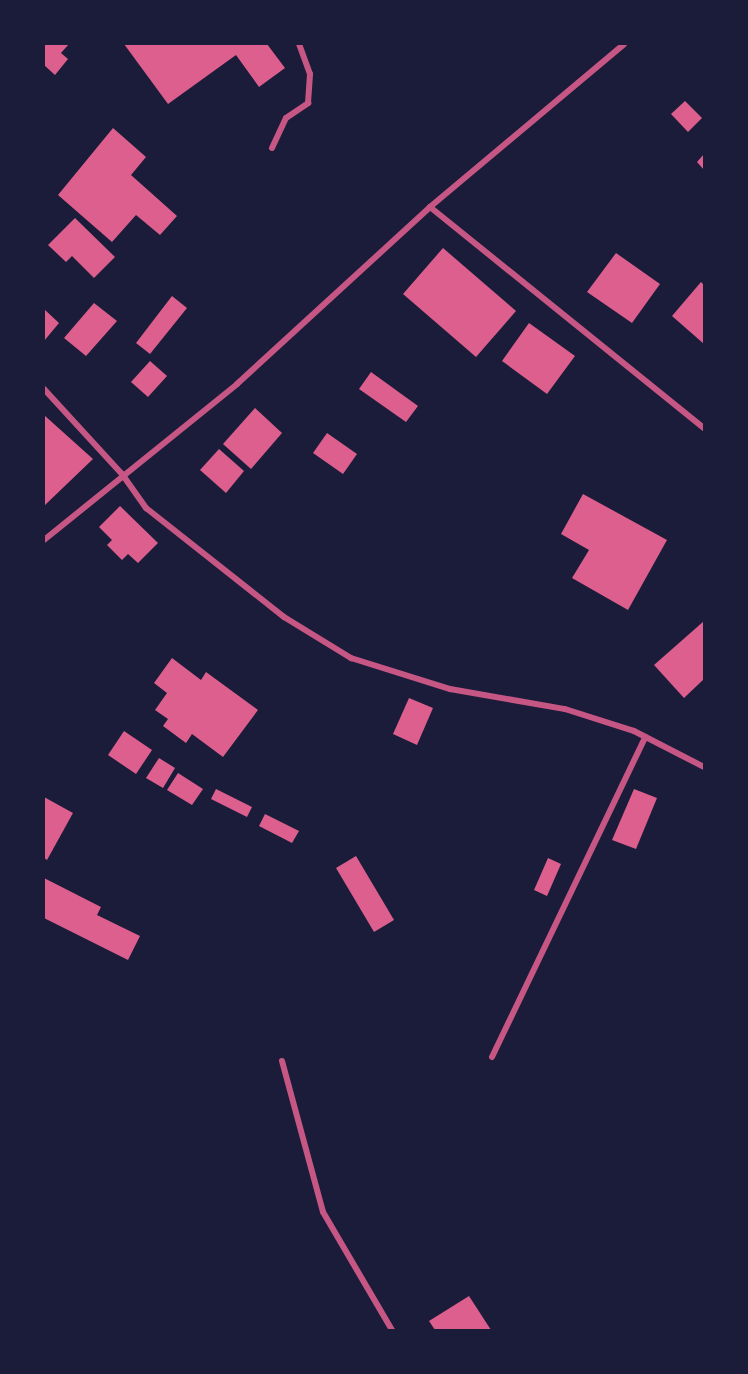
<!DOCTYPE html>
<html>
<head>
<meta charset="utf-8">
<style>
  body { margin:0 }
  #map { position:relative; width:748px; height:1374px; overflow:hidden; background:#1b1b3a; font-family:"Space Grotesk",sans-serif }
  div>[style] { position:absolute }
  .building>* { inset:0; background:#dd5f8e }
  .minor>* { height:6px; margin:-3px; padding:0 3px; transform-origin:3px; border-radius:3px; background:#c65784 }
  span { translate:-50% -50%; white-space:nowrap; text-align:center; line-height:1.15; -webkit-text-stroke:6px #1b1b3a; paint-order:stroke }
  .frame { position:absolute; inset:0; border:45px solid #1b1b3a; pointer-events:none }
</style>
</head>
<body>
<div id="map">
  <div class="building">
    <div style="clip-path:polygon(44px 44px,69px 44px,61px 53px,68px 59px,55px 75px,44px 65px)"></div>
    <div style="clip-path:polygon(124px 44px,267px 44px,285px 68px,259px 87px,236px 55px,168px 104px)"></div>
    <div style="clip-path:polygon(685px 101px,702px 118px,688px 132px,671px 114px)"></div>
    <div style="clip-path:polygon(113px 128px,146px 157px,131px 175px,177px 216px,160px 235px,136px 215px,112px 242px,58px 195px)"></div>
    <div style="clip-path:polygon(704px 154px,704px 170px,697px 162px)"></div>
    <div style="clip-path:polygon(75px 218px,115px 257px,94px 278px,72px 256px,66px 262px,48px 245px)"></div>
    <div style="clip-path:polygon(443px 248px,516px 311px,476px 357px,403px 294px)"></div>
    <div style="clip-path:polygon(616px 253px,660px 284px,632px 323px,587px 292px)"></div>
    <div style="clip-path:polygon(701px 282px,704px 285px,704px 344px,672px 316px)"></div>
    <div style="clip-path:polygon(172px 296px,187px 308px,150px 354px,136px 343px)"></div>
    <div style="clip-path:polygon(94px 303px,117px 321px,86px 356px,64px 338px)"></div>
    <div style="clip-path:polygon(44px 309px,59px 323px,44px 341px)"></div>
    <div style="clip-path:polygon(529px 323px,575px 356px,547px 394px,502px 361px)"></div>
    <div style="clip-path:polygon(150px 361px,167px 376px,148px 397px,131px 382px)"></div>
    <div style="clip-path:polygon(371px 372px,418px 406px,406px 422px,359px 389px)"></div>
    <div style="clip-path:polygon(255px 408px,282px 433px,251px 469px,223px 444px)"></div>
    <div style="clip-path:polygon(44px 415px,93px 459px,44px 506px)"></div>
    <div style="clip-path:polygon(327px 433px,357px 454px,343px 474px,313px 453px)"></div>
    <div style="clip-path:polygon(219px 449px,244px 471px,226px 493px,200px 470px)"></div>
    <div style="clip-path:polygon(583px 494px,667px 540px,628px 610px,572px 578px,589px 550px,561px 534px)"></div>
    <div style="clip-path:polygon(120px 506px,158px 543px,138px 563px,128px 554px,122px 560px,107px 545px,112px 540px,99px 527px)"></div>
    <div style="clip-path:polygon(704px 621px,704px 679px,684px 698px,654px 665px)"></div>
    <div style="clip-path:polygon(172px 658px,201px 680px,206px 672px,258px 710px,223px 757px,192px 734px,186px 743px,163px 726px,168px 719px,155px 710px,167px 693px,154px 683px)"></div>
    <div style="clip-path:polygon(409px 698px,433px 708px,417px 745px,393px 734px)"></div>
    <div style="clip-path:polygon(124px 731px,152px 750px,136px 774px,108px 755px)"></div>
    <div style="clip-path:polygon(159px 758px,175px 768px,163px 788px,146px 778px)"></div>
    <div style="clip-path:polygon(178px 773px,203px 789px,192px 805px,167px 790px)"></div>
    <div style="clip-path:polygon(216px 789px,252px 807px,247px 817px,211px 799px)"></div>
    <div style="clip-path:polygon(634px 789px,657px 798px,636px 849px,612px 840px)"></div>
    <div style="clip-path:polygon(44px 797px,73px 813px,47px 860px,44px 858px)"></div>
    <div style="clip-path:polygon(265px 814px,299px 831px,292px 843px,259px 826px)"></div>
    <div style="clip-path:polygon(356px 856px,394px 920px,374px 932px,336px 868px)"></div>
    <div style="clip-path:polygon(548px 858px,561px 864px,547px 896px,534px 890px)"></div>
    <div style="clip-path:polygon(44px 878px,101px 907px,97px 915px,140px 936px,128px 960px,44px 918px)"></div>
    <div style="clip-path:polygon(469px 1296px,491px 1330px,435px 1330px,429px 1321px)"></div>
  </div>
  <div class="minor">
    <div style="left:272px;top:148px;width:33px;rotate:-65deg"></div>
    <div style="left:286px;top:118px;width:27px;rotate:-34deg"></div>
    <div style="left:308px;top:103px;width:29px;rotate:-86deg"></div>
    <div style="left:310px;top:74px;width:32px;rotate:-110deg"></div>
    <div style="left:430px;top:207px;width:352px;rotate:38.9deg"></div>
    <div style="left:44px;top:389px;width:115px;rotate:47.5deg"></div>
    <div style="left:122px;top:474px;width:42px;rotate:54.8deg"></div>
    <div style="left:146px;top:508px;width:176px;rotate:38.3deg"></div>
    <div style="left:284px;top:617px;width:79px;rotate:31.5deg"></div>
    <div style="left:351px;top:658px;width:104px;rotate:17.4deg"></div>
    <div style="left:450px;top:689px;width:117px;rotate:9.9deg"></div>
    <div style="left:565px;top:709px;width:72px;rotate:17.7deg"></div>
    <div style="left:634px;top:731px;width:79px;rotate:27.2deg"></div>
    <div style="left:44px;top:540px;width:248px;rotate:-38.9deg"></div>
    <div style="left:237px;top:384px;width:262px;rotate:-42.5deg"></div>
    <div style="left:430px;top:207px;width:253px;rotate:-40deg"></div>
    <div style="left:492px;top:1057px;width:355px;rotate:-64.4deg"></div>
    <div style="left:282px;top:1061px;width:156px;rotate:74.8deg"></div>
    <div style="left:323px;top:1212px;width:137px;rotate:59.7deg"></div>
  </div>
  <div class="frame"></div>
</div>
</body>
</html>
